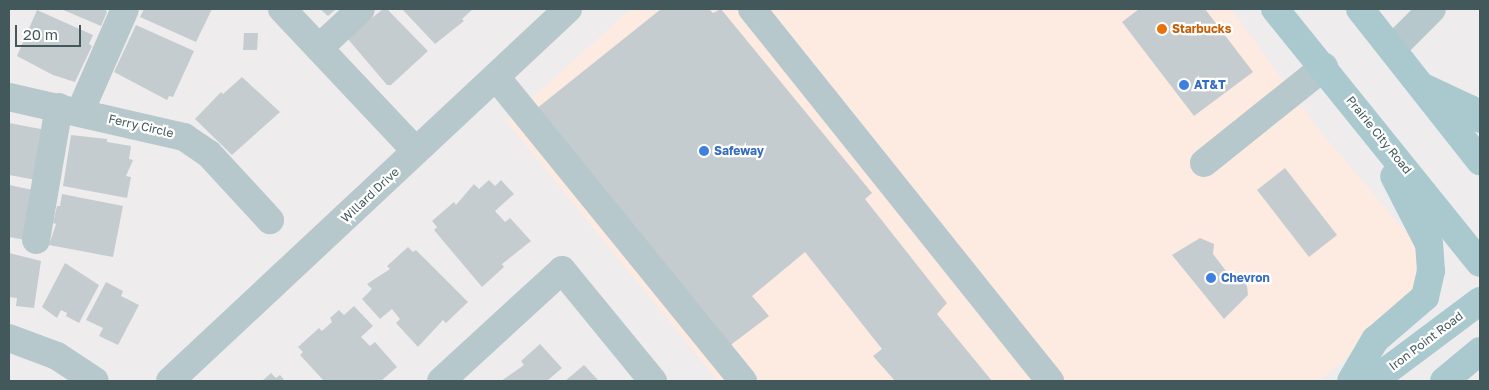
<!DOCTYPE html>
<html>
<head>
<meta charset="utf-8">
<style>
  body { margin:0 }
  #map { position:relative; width:1489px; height:390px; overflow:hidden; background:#efeced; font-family:"Golos Text",sans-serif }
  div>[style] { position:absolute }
  .commercial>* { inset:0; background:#fdebe2 }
  .building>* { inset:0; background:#c5ccd0 }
  .minor>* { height:28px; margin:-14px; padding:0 14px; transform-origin:14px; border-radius:14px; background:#b6c8cb }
  .major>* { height:28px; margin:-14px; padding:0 14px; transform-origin:14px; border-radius:14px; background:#a9c9ce }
  .dots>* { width:14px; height:14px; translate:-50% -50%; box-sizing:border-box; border:2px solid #fff; border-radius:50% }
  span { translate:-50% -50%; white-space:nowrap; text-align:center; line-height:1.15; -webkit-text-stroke:4.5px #fff; paint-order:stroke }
  .food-label { font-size:12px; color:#c56008; font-weight:700 }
  .left { translate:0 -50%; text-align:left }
  .shop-label { font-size:12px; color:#366cbe; font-weight:700 }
  .street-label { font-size:12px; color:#43585b }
  .frame { position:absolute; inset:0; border:10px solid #43585b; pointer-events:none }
  .scale { position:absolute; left:15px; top:25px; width:66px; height:22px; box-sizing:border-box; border:2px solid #43585b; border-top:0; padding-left:6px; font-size:15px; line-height:18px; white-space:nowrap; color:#43585b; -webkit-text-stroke:4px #fff; paint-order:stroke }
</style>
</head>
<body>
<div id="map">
  <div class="commercial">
    <div style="clip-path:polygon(631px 9px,1231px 9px,1320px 131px,1414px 242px,1423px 263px,1406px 309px,1319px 381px,718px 381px,506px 121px)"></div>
  </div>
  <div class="building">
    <div style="clip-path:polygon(61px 9px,105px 9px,107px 12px,101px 26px)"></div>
    <div style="clip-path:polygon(144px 9px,212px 9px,196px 42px,140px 17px)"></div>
    <div style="clip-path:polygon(320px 9px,336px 9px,328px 16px)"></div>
    <div style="clip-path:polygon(383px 9px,387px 9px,428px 51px,391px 85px,387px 85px,347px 38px)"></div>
    <div style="clip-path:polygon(402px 9px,473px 9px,462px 19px,464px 21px,435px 44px)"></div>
    <div style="clip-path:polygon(661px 9px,709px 9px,713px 13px,721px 9px,872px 193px,865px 199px,947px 303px,937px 314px,992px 381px,895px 381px,873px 356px,882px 349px,805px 252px,752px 296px,769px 316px,728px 347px,536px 109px)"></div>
    <div style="clip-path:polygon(1139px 9px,1205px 9px,1253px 72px,1194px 116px,1122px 22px)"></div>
    <div style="clip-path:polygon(37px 10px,93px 35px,89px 44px,92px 46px,75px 82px,53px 75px,17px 56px)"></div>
    <div style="clip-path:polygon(136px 25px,194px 51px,173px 97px,169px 96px,167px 100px,114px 72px)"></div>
    <div style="clip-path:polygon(244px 33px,258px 33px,257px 50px,243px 50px)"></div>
    <div style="clip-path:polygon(242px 77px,280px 112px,232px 155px,195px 119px,221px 92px,223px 94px)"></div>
    <div style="clip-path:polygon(9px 123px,46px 130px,36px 180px,9px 175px)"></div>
    <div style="clip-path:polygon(71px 135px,107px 139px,107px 142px,131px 146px,129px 159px,133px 160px,126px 176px,131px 177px,127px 198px,63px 186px)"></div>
    <div style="clip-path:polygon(1285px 168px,1337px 235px,1309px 257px,1257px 190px)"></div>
    <div style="clip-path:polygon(489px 180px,495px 186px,501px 180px,514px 194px,495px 211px,505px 222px,510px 218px,531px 241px,502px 264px,504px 267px,482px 287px,434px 230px,437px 227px,432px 221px,454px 202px,456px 205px,474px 184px,479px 189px)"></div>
    <div style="clip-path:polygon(9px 185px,33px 190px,26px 240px,9px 237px)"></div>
    <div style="clip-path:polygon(62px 194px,123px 206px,113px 257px,49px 245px,56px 224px,53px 223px,57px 206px,60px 206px)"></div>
    <div style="clip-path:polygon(1200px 238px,1214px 244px,1213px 254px,1233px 280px,1243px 276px,1247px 285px,1248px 295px,1224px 319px,1172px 255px)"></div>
    <div style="clip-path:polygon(408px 247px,413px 252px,416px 250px,468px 302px,446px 323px,443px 320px,418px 347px,396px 323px,400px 319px,392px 309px,380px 319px,362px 299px,372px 289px,367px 284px,390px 269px,387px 266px)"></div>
    <div style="clip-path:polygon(9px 253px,41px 261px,34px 308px,16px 306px,17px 298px,9px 297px)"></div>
    <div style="clip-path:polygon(65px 263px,99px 285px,79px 323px,66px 316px,67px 313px,61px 310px,57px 318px,42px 307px)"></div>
    <div style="clip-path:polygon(106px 282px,123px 291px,121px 296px,139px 305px,118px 345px,99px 336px,103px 328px,86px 320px)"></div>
    <div style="clip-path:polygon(354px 306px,373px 326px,361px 337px,370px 346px,375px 342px,397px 367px,381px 381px,324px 381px,300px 355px,303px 352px,298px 347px,319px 328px,322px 331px,332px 322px,330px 318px,339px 310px,344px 315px)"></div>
    <div style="clip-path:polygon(540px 344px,562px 368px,547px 381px,501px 381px,524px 365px,521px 361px)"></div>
    <div style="clip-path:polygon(584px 365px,599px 381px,565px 381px)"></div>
    <div style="clip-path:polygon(271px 373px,276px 378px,280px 375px,285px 381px,262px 381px)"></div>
  </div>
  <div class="minor">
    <div style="left:282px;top:9px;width:195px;rotate:46.7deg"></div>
    <div style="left:752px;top:9px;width:477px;rotate:51.3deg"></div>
    <div style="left:319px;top:48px;width:57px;rotate:-42.9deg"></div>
    <div style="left:1393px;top:48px;width:55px;rotate:-45deg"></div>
    <div style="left:496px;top:77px;width:392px;rotate:50.9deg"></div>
    <div style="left:9px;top:97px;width:180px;rotate:12.9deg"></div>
    <div style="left:184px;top:137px;width:30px;rotate:34deg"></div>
    <div style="left:209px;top:154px;width:90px;rotate:47.3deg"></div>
    <div style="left:80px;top:112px;width:112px;rotate:-66.4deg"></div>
    <div style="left:1204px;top:163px;width:154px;rotate:-38.7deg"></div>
    <div style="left:36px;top:240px;width:135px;rotate:-80.2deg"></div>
    <div style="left:9px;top:338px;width:51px;rotate:20.6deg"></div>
    <div style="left:57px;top:356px;width:45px;rotate:33.3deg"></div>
    <div style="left:170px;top:381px;width:545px;rotate:-43.07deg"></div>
    <div style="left:441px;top:381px;width:164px;rotate:-42.5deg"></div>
    <div style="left:562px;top:270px;width:144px;rotate:50.7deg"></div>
  </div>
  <div class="major">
    <div style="left:1275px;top:9px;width:326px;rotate:51.1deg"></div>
    <div style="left:1360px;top:9px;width:194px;rotate:51.7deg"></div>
    <div style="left:1425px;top:88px;width:50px;rotate:25deg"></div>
    <div style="left:1470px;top:109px;width:14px;rotate:45deg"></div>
    <div style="left:1351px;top:381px;width:48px;rotate:-59.7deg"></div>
    <div style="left:1375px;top:340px;width:66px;rotate:-40.7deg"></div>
    <div style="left:1425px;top:297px;width:27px;rotate:-77deg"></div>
    <div style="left:1431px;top:271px;width:27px;rotate:-94deg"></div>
    <div style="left:1429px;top:244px;width:76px;rotate:-117.2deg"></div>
    <div style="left:1373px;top:381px;width:134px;rotate:-36.8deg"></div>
    <div style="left:1444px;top:381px;width:47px;rotate:-39.8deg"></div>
  </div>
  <div class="dots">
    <div style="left:1162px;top:29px;background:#e8710a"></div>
    <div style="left:1184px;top:85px;background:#3f7fe0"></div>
    <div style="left:704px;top:151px;background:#3f7fe0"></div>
    <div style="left:1211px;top:278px;background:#3f7fe0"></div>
  </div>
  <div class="food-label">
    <span class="left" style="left:1172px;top:29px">Starbucks</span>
  </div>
  <div class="shop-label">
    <span class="left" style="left:1194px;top:85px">AT&amp;T</span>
    <span class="left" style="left:714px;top:151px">Safeway</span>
    <span class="left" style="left:1221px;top:278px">Chevron</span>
  </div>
  <div class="street-label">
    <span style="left:141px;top:126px;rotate:13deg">Ferry Circle</span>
    <span style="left:1379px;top:135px;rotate:51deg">Prairie City Road</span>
    <span style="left:370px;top:195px;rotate:-43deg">Willard Drive</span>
    <span style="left:1426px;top:341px;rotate:-37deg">Iron Point Road</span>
  </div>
  <div class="frame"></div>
  <div class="scale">20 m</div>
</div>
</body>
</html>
